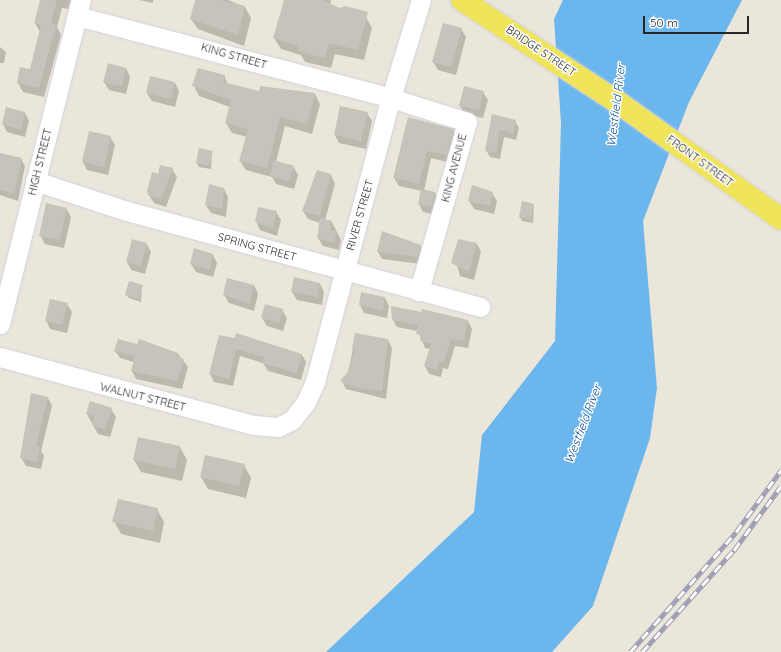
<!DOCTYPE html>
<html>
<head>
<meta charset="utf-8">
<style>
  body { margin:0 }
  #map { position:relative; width:781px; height:652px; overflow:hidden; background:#ebe6da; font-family:Quicksand,sans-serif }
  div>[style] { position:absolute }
  .water>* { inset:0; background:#6cb6ee }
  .shadow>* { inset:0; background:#0003 }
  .building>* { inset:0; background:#c6c3ba }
  .roads { filter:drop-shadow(0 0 1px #cfd0e2) drop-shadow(0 0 1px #cfd0e2) }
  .minor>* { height:19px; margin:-9.5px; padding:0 9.5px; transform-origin:9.5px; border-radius:9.5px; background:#fff }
  .major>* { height:22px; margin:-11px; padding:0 11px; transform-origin:11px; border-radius:11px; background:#f0e55a }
  .rail>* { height:4.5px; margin-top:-2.25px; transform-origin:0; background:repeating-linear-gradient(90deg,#fff 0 9px,#9d9db3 0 18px); box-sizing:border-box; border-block:1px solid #9d9db3 }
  span { translate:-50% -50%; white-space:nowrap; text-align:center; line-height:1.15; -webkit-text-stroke:3px #fff; paint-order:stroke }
  .street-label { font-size:11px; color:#282828 }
  .water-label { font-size:12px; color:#0d5298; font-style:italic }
  .scale { position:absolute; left:643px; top:16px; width:106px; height:18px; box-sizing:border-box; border:2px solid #282828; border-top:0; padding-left:5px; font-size:12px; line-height:14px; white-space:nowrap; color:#282828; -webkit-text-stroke:3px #fff; paint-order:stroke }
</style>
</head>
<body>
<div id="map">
  <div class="water">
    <div style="clip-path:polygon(563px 0,742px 0,689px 102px,643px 221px,657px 388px,650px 438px,593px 606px,552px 652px,326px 652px,474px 512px,482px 435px,555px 341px,561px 123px,554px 19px)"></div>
  </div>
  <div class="shadow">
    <div style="clip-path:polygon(47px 0,71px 0,68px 9px,62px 8px,57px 27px,61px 35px,44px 97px,23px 92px,18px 83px,30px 70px,40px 32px,35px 23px)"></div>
    <div style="clip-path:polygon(139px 0,153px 0,153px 3px)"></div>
    <div style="clip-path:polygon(196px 0,228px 0,245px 7px,251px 18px,244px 46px,198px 29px,191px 19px)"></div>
    <div style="clip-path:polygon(292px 0,331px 0,330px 6px,366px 17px,372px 28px,364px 60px,335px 54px,331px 68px,305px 62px,301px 55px,281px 49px,274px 38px)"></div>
    <div style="clip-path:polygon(461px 29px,466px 37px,456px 75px,438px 70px,433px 62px)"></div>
    <div style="clip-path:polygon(0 47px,6px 52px,4px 63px,0 63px)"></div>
    <div style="clip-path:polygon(126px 68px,130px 77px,126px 94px,109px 90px,104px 82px)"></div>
    <div style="clip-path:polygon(224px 76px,228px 84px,260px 93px,315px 94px,320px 104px,312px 134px,285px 126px,276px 162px,293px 166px,298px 175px,294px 189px,276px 184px,272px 177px,246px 170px,240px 161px,247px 137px,232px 133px,226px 123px,230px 107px,199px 96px,194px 86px)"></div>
    <div style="clip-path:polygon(175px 83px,179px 91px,175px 107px,152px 101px,147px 93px)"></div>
    <div style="clip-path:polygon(483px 92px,488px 100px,483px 118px,465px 114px,460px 106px)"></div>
    <div style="clip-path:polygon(7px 108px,25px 113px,29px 121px,25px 137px,7px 132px,3px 124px)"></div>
    <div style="clip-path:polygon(367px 113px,372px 121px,366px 149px,339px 143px,335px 135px)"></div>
    <div style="clip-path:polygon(492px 115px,515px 121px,519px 128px,516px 140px,504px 137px,500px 159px,490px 157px,486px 150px)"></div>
    <div style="clip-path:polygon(409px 118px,453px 130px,458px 138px,451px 163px,431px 158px,424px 191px,435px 193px,439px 201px,436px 215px,423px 212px,419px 204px,422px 191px,399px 186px,394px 178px)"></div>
    <div style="clip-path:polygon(110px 137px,115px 145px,108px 175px,87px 170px,83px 162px)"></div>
    <div style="clip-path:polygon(212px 152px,211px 169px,199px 167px,197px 163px)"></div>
    <div style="clip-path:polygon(0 159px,21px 159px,25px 166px,18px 201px,0 195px)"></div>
    <div style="clip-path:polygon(172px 169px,177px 177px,166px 207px,154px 203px,149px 195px,158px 175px)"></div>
    <div style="clip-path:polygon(317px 172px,331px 175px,335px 184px,325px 220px,332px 222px,341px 240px,339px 250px,323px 246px,318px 238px,320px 223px,308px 219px,303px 211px)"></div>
    <div style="clip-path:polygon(224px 189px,228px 197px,226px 217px,211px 213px,206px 205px)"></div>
    <div style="clip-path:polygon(492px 193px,497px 201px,494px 214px,474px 209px,469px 201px)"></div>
    <div style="clip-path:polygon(534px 205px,533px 223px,522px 221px,520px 217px)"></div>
    <div style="clip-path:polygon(66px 208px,71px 217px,64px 248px,45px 244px,40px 235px)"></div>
    <div style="clip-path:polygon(276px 212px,281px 220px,277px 236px,260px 230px,256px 221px)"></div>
    <div style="clip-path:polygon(146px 243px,151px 252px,145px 274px,131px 270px,127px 262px)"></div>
    <div style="clip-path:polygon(477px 244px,481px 252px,474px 280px,460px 276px,454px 254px)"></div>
    <div style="clip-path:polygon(420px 245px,424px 253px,421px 264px,382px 259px,378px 252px)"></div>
    <div style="clip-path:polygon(213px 255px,217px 263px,213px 277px,196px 272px,191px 264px)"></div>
    <div style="clip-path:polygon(320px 284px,324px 292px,322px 305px,297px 300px,292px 292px)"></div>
    <div style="clip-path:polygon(254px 285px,258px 294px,254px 311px,229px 303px,224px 295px)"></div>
    <div style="clip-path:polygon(142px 286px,141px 302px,129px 298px,126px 295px)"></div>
    <div style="clip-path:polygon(362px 293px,385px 298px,389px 306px,387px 318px,364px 313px,360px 305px)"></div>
    <div style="clip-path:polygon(67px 304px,72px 312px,67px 333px,50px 329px,46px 320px)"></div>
    <div style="clip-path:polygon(282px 310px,287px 318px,283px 331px,267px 326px,262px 318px)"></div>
    <div style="clip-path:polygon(393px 320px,468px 321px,472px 329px,468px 348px,455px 346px,448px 369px,443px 368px,441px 377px,429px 374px,425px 366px,430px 349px,425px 348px,418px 331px,397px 327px)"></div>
    <div style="clip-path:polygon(220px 336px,302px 355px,306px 362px,301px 380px,268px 371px,263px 363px,240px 356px,233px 386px,214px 382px,210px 374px)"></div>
    <div style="clip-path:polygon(388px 340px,392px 348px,386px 399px,346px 389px,342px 381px,348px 374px,353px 348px)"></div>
    <div style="clip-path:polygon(115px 351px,178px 354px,188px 367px,182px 389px,136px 379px,132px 371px,134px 362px,120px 358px)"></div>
    <div style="clip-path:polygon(32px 394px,48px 398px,52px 406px,41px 451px,44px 456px,41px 469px,26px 466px,21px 457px)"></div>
    <div style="clip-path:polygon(111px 409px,116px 417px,110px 437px,98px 434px,87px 414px)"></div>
    <div style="clip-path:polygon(180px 447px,187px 460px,182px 481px,141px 472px,134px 460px)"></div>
    <div style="clip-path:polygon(244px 465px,251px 478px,246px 498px,208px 489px,201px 477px)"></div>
    <div style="clip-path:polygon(157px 509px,164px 522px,160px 543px,121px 534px,114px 521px)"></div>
  </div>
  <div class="building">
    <div style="clip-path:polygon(40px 0,57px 0,51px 23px,56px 25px,39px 88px,17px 83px,20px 67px,30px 69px,41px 25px,34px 23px)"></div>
    <div style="clip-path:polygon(195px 0,220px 0,245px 6px,238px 35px,190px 19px)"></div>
    <div style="clip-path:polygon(284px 0,322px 0,340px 8px,345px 6px,368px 12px,358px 50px,329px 43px,325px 58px,297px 51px,299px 46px,273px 38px)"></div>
    <div style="clip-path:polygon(443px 23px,462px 28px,451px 67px,432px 62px)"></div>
    <div style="clip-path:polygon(108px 63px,126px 68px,122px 86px,103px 82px)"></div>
    <div style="clip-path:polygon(198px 68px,225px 75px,223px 82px,259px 91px,260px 86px,315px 93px,307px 124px,280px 117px,267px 168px,239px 161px,248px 129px,225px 123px,231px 100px,192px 86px)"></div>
    <div style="clip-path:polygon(150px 76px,175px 82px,171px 99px,146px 93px)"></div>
    <div style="clip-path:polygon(464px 86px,484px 91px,479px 110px,459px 106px)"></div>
    <div style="clip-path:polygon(340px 106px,368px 112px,361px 141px,334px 135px)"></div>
    <div style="clip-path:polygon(6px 107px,25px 112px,21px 130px,2px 124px)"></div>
    <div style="clip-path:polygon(492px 114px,516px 120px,513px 134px,500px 130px,496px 153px,485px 151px)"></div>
    <div style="clip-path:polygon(408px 117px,454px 129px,446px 155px,427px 151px,419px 184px,393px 178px)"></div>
    <div style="clip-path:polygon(89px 131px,111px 136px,104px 167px,82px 162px)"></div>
    <div style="clip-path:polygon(199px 148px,213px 151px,209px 166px,196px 163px)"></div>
    <div style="clip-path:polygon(0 153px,22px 158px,14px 194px,0 190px)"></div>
    <div style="clip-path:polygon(274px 160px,294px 166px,289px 181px,270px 176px)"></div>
    <div style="clip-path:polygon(160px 165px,173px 168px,161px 199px,148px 195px,147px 191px,152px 172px,158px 174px)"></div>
    <div style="clip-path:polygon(317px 170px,331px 174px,320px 216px,302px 211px)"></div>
    <div style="clip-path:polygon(209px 184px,224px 188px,222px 209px,205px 205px)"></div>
    <div style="clip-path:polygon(472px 185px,493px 192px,490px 206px,468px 201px)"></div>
    <div style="clip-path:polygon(421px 189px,435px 192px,431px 207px,418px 204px)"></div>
    <div style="clip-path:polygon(522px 201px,534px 204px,531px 220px,519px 217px)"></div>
    <div style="clip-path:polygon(46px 203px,67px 208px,60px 240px,39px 236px)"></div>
    <div style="clip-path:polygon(258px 207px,277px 211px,273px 228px,255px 222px)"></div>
    <div style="clip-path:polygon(320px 218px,332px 221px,330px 230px,337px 231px,334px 243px,317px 238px)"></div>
    <div style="clip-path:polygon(382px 231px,421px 245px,417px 257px,377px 252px)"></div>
    <div style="clip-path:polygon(132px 239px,147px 243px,141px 266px,126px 262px)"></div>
    <div style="clip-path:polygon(458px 239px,477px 243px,469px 272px,451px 263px)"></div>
    <div style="clip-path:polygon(194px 248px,213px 254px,209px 270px,190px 264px)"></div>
    <div style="clip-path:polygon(294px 277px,320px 283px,317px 297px,291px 292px)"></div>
    <div style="clip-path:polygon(227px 278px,254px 285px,250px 304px,223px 295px)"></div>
    <div style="clip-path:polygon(129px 281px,143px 285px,139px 299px,125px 295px)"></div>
    <div style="clip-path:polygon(361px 292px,385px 297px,383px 311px,359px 305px)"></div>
    <div style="clip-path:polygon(50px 299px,68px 303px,62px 325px,45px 321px)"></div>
    <div style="clip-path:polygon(265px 304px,283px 309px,279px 323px,261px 318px)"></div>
    <div style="clip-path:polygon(391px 306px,421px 312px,422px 309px,468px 320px,464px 341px,451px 339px,444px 362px,439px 361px,437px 370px,424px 366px,431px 344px,420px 341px,421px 335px,416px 334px,418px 325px,392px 320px)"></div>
    <div style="clip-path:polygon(236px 333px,302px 354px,297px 373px,262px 363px,264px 357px,236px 349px,229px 379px,209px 374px,219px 335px,235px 338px)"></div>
    <div style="clip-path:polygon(355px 333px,388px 339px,382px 391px,357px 388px,340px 381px,347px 373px,355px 349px,352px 348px)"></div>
    <div style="clip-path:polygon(118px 339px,137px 344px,139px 339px,178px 353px,177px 357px,184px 359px,177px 381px,131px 371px,135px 356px,114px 351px)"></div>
    <div style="clip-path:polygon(31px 393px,48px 397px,36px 446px,40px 447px,37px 462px,20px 458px)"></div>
    <div style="clip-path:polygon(90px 401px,112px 408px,105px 430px,92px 425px,94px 416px,86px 414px)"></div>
    <div style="clip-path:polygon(138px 437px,180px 446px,175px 469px,133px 460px)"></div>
    <div style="clip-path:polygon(205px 455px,245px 464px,239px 486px,200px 477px)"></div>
    <div style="clip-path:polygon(118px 499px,158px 508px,153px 531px,112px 522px)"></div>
  </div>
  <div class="roads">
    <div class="minor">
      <div style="left:77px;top:16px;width:325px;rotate:14.6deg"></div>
      <div style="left:391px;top:98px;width:80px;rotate:17.5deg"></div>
      <div style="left:467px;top:122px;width:176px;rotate:105.9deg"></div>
      <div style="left:35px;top:181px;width:97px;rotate:18.1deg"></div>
      <div style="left:127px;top:211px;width:366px;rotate:15.2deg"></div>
      <div style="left:0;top:324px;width:334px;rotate:-76deg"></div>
      <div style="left:0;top:357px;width:263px;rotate:15deg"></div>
      <div style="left:254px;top:425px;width:24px;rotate:5deg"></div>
      <div style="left:278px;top:427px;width:16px;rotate:-27deg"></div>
      <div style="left:292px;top:420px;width:23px;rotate:-52deg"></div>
      <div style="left:306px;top:402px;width:22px;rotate:-66deg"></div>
      <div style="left:315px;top:382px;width:288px;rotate:-75.1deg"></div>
      <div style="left:389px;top:104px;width:109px;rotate:-72.9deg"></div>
    </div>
    <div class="major">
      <div style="left:462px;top:0;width:188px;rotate:33.3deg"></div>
      <div style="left:619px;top:103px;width:199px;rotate:35.6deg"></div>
    </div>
  </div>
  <div class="rail">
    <div style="left:630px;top:652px;width:160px;rotate:-48.5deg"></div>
    <div style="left:736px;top:532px;width:77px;rotate:-54deg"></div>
    <div style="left:642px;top:652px;width:137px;rotate:-48deg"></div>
    <div style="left:734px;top:550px;width:79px;rotate:-53.7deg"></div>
  </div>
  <div class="street-label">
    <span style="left:541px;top:51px;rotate:34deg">BRIDGE STREET</span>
    <span style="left:234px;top:56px;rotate:16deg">KING STREET</span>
    <span style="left:700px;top:161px;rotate:36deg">FRONT STREET</span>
    <span style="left:40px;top:162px;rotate:-76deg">HIGH STREET</span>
    <span style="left:454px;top:168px;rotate:-75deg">KING AVENUE</span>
    <span style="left:360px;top:215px;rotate:-74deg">RIVER STREET</span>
    <span style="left:257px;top:247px;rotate:15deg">SPRING STREET</span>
    <span style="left:143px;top:397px;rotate:14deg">WALNUT STREET</span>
  </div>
  <div class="water-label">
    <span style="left:616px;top:105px;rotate:-83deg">Westfield River</span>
    <span style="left:583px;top:424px;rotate:-69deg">Westfield River</span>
  </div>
  <div class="scale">50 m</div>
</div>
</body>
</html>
